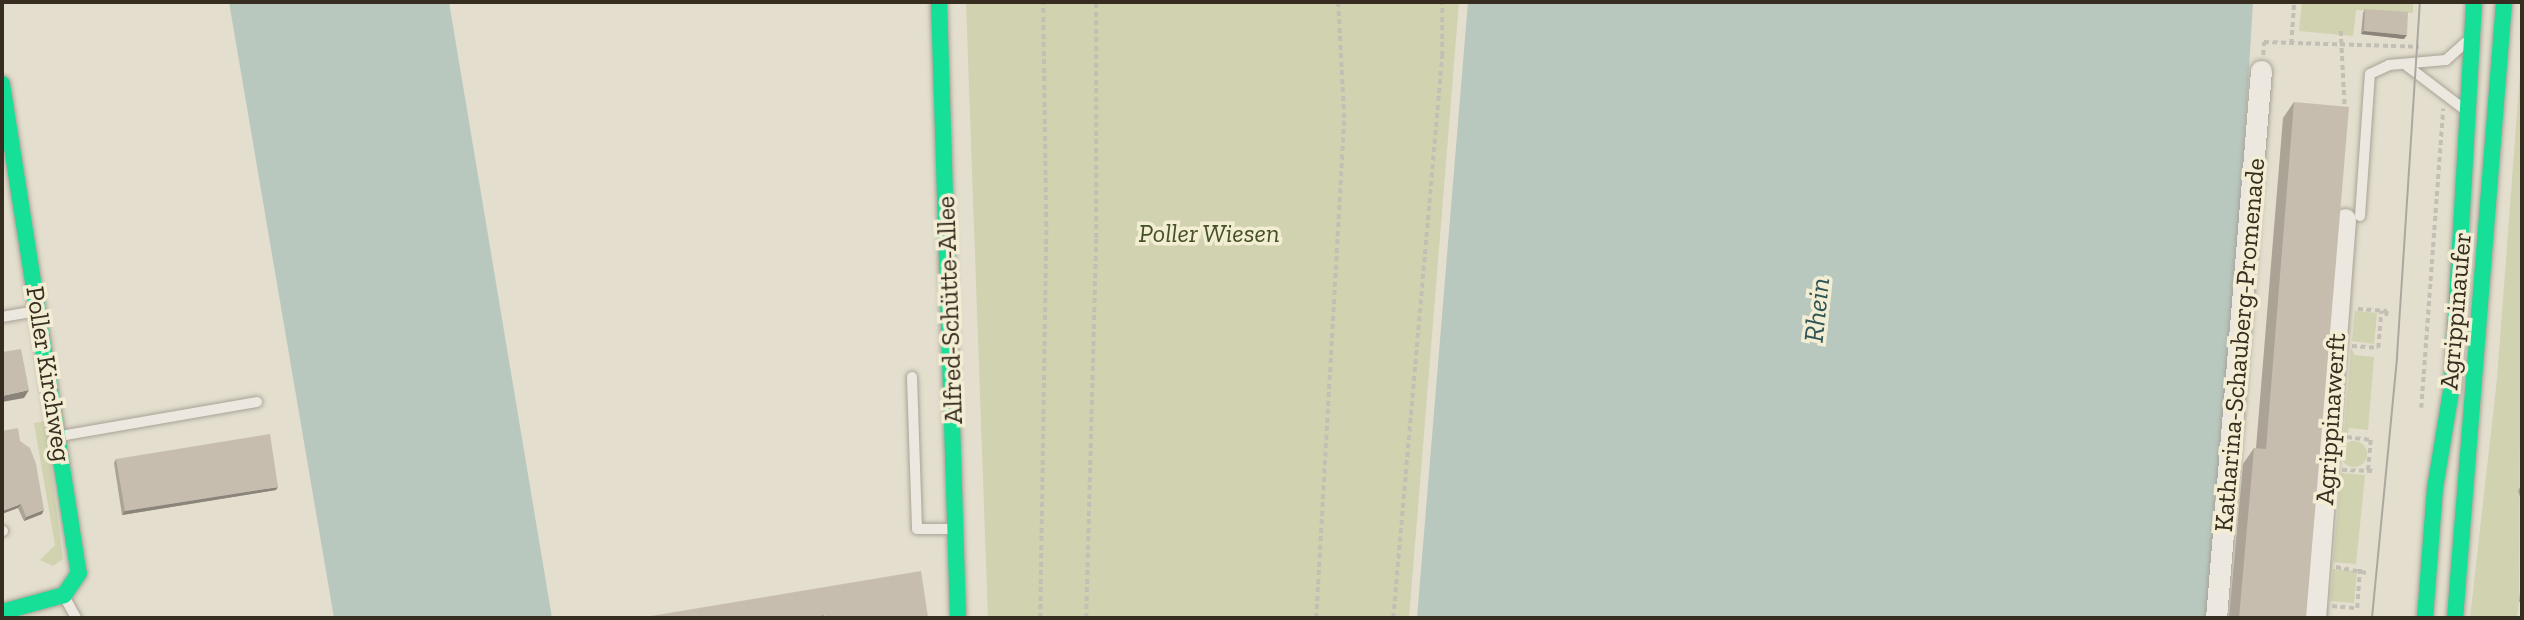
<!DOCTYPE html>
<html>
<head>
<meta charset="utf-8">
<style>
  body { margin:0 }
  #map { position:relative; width:2524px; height:620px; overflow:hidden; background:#e3decd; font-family:"Zilla Slab",serif }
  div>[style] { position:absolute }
  .green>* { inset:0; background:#d0d2b0 }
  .round { border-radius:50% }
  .water>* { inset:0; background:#b8c8bf }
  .path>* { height:3.5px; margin-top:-1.75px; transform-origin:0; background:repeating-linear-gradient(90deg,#c4bfb5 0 5px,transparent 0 8.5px) }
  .roads { filter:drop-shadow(0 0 2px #a8a396) drop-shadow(0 0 2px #a8a396) }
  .lane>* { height:10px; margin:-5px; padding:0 5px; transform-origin:5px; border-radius:5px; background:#ece8df }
  .street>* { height:21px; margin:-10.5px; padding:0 10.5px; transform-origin:10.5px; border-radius:10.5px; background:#ece8df }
  .fast>* { height:16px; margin:-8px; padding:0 8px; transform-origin:8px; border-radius:8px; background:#16e098 }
  .tram>* { height:2px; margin:-1px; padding:0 1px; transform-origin:1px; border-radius:1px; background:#aba89f }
  .wall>* { inset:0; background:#aaa396 }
  .shaded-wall>* { inset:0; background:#8b847a }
  .building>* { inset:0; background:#c6bdae }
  span { translate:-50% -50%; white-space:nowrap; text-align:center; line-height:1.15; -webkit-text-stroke:7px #f3edd4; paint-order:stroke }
  .park-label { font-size:26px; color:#445127; font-style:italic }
  .street-label { font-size:26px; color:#362c1f }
  .water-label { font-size:28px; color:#2f5555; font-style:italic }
  .frame { position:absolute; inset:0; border:4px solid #362c1f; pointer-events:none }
</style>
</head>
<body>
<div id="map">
  <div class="green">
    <div style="clip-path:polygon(966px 2px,1459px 2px,1409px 618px,988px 618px)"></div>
    <div style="clip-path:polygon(2302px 2px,2413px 2px,2413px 13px,2356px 10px,2353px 36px,2299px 31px)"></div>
    <div style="clip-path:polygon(2522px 47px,2519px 602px,2517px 618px,2470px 618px,2497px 379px)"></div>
    <div style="clip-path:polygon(2355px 311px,2377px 313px,2374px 344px,2352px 341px)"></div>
    <div style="clip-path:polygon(2351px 348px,2355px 355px,2374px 357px,2368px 430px,2349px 428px,2348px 434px,2344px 433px)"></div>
    <div style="clip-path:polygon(45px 421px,63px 559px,53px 566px,40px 560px,55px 545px,34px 423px)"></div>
    <div class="round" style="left:2341px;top:441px;width:26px;height:26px"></div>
    <div style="clip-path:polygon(2341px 473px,2365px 475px,2356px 564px,2333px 562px)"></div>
    <div style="clip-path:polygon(2333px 569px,2357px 571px,2354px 603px,2330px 601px)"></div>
  </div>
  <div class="water">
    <div style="clip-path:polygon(229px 2px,449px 2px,552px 618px,334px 618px)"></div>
    <div style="clip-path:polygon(1468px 2px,2253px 2px,2223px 492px,2208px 618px,1417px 618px)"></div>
  </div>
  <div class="path">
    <div style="left:2341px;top:31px;width:78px;rotate:87.1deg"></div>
    <div style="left:2291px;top:44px;width:42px;rotate:-85.9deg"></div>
    <div style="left:2263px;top:55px;width:13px;rotate:-86deg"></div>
    <div style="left:2264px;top:42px;width:155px;rotate:1.8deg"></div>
    <div style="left:2358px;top:309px;width:29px;rotate:4deg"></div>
    <div style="left:2387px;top:311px;width:7px;rotate:98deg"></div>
    <div style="left:2352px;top:346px;width:26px;rotate:4deg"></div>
    <div style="left:2378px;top:348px;width:37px;rotate:-85deg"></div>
    <div style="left:2421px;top:408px;width:300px;rotate:-85.8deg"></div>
    <div style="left:2347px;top:437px;width:24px;rotate:7deg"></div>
    <div style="left:2371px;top:440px;width:33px;rotate:95deg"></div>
    <div style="left:2342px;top:470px;width:32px;rotate:2deg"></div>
    <div style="left:2336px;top:567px;width:31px;rotate:11deg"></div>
    <div style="left:2332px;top:606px;width:25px;rotate:5deg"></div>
    <div style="left:2357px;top:608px;width:39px;rotate:-86deg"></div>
    <div style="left:1040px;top:618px;width:392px;rotate:-89.1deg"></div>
    <div style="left:1046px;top:226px;width:224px;rotate:-90.8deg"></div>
    <div style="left:1086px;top:618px;width:380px;rotate:-88.5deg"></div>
    <div style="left:1096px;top:238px;width:236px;rotate:-90deg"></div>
    <div style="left:1316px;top:618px;width:501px;rotate:-86.79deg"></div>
    <div style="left:1344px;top:118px;width:116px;rotate:-93deg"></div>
    <div style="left:1393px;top:618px;width:564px;rotate:-85.02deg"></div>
    <div style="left:1442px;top:56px;width:54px;rotate:-90deg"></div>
  </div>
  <div class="roads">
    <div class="lane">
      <div style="left:2406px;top:65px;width:74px;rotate:37.3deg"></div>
      <div style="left:2360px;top:216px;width:142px;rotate:-86deg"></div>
      <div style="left:2370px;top:74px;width:21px;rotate:-25deg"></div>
      <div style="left:2389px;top:65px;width:57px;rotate:-5deg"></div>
      <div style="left:2446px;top:60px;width:25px;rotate:-42deg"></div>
      <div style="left:2px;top:317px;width:36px;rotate:-10deg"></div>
      <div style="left:912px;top:377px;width:152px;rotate:88.1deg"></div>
      <div style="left:917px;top:529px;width:37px"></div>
      <div style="left:60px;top:436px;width:200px;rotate:-9.8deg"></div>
      <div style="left:2px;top:531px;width:1px"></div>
      <div style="left:64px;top:596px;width:25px;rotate:61deg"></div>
    </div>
    <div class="street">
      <div style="left:2216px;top:618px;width:549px;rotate:-85.3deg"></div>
      <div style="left:2315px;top:618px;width:400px;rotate:-85.7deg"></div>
    </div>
    <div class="fast">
      <div style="left:939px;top:2px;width:616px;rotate:88.23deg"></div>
      <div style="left:2px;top:84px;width:495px;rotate:81.1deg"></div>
      <div style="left:79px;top:573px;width:27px;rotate:124deg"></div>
      <div style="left:64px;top:595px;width:64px;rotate:164.7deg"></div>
      <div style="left:2425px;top:618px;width:130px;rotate:-85.6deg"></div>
      <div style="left:2435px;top:488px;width:104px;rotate:-80.6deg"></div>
      <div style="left:2452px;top:385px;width:384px;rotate:-86.7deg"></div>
      <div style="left:2455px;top:618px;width:618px;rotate:-85.45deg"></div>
    </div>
  </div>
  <div class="tram">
    <div style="left:2372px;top:618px;width:263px;rotate:-84.5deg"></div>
    <div style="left:2397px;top:356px;width:355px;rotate:-86.3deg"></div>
  </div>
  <div class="wall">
    <div style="clip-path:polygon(2365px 9px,2404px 39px,2361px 34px,2363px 13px)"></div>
    <div style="clip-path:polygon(2294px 102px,2306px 618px,2229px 618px,2243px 464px,2254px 448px,2256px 448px,2283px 118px)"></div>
    <div style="clip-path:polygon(20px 441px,42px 514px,24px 521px,18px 508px)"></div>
    <div style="clip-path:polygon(116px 459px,276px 490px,122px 515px,114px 463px)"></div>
    <div style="clip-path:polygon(2522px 483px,2522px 502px,2518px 491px)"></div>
    <div style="clip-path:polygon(2522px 570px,2522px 602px,2519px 602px)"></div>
  </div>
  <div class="shaded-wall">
    <div style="clip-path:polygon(2364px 31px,2407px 35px,2404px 39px,2361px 34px)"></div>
    <div style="clip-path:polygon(29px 390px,24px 398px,2px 402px,2px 396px)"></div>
    <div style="clip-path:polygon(278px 487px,276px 490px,122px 515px,125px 511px)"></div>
    <div style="clip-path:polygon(21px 504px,18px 508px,2px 514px,2px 511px)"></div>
    <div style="clip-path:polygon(44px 510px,42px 514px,24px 521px,26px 517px)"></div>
    <div style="clip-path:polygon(824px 615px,822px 618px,805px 618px)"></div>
  </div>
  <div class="building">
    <div style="clip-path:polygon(2365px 9px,2408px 12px,2407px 35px,2364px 31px)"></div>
    <div style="clip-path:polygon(2294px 102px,2349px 107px,2306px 618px,2239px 618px,2254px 448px,2266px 449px)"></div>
    <div style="clip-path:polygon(21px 349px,29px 390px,2px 396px,2px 352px)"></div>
    <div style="clip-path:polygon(18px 428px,20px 441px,30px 448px,36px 464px,44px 510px,26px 517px,21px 504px,2px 511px,2px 431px)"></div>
    <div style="clip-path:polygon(270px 434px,278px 487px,125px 511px,116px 459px)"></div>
    <div style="clip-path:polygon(921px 571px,928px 617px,920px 618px,827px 618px,824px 615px,805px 618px,639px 618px)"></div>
  </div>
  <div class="park-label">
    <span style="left:1209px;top:234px">Poller Wiesen</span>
  </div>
  <div class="street-label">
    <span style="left:950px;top:310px;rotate:-92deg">Alfred-Schütte-Allee</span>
    <span style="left:2456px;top:311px;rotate:-85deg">Agrippinaufer</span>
    <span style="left:2240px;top:345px;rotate:-85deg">Katharina-Schauberg-Promenade</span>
    <span style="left:48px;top:374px;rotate:81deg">Poller Kirchweg</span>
    <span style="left:2331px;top:419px;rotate:-86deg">Agrippinawerft</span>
  </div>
  <div class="water-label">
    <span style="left:1817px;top:310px;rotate:-84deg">Rhein</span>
  </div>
  <div class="frame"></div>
</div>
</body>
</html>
